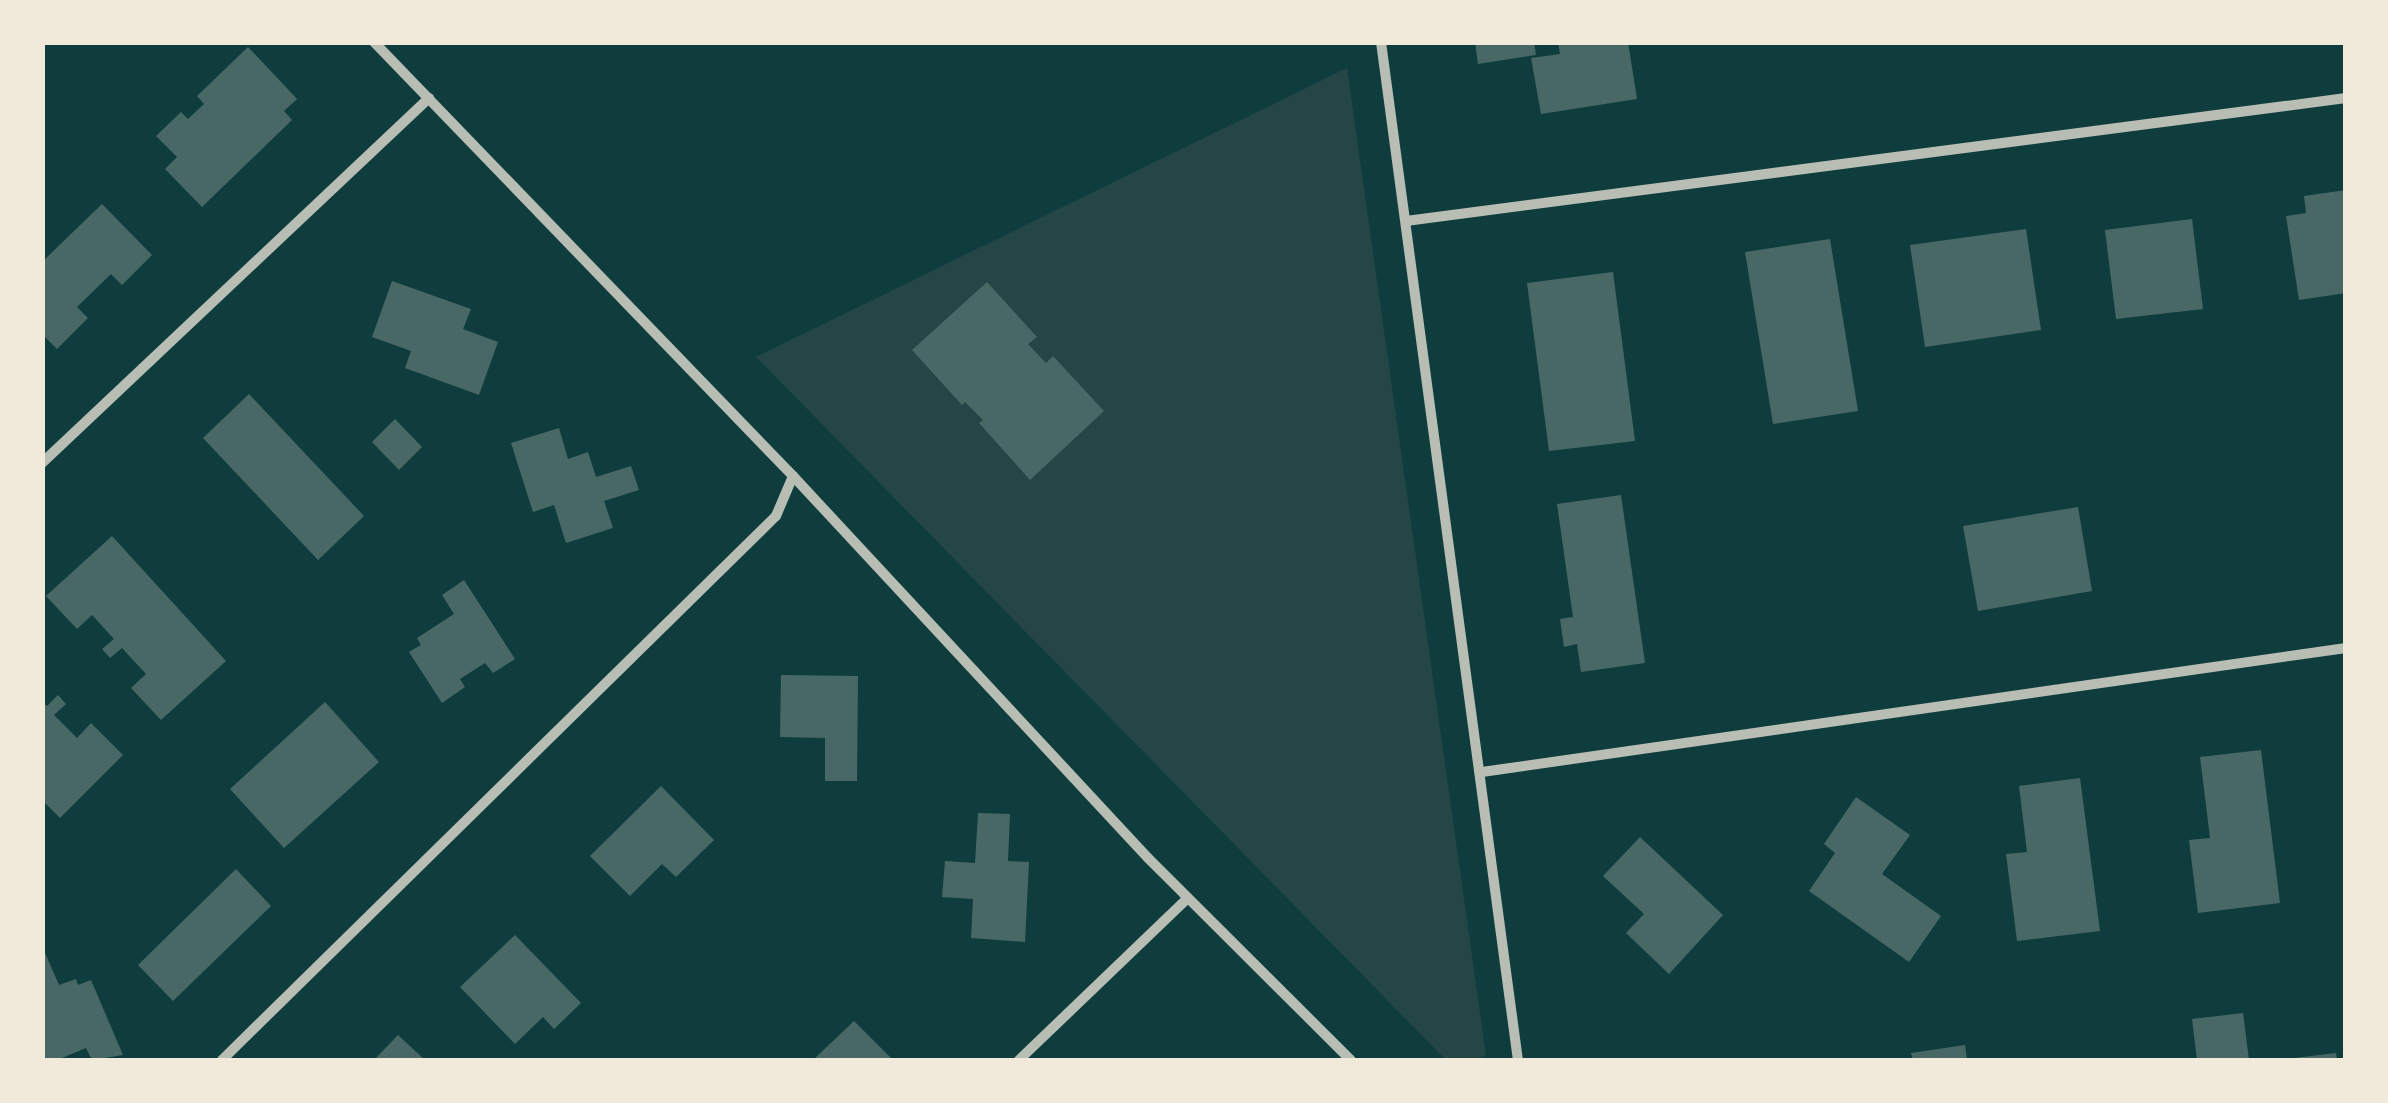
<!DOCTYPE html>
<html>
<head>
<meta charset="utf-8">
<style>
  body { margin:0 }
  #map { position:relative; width:2388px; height:1103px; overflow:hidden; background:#0f3d3e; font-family:"Source Sans 3",sans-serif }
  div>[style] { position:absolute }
  .green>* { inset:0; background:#244646 }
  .building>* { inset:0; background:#486865 }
  .minor>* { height:10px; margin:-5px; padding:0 5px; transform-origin:5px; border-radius:5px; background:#b8beb3 }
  span { translate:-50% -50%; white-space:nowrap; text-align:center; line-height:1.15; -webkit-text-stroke:10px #f1e9da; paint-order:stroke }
  .frame { position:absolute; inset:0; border:45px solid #f1e9da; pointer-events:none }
</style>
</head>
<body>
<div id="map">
  <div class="green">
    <div style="clip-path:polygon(1347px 68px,1486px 1055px,1475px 1060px,1446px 1060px,756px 357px)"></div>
  </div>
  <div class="building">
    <div style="clip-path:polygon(1475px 42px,1534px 42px,1536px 55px,1478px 64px)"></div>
    <div style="clip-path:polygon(1558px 42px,1628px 42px,1637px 99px,1541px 114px,1531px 58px,1560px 54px)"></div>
    <div style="clip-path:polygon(248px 47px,297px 99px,284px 111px,292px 120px,202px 207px,165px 169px,177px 157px,156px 136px,181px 112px,188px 119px,204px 104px,197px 96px)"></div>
    <div style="clip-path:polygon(2346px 190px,2346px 293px,2299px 300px,2286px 216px,2306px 213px,2304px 196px)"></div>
    <div style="clip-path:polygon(102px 204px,152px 255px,122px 285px,111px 274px,77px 307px,88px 318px,57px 349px,42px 334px,42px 262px)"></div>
    <div style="clip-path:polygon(2192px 219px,2203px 309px,2116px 319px,2105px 230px)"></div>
    <div style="clip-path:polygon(2026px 229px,2041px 330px,1925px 347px,1910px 245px)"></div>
    <div style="clip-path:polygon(1830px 239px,1858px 411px,1773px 424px,1745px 252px)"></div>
    <div style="clip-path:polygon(1613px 272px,1635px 441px,1549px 451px,1527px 283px)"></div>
    <div style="clip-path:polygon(392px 281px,471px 309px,463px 329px,498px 342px,479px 395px,405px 368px,411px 351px,372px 337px)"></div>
    <div style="clip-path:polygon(987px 282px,1037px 337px,1028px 344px,1046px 363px,1053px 356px,1104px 411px,1030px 480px,979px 423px,983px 420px,965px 402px,962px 405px,912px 350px)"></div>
    <div style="clip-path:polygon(249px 394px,364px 516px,318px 560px,203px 438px)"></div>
    <div style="clip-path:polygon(395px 419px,422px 447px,399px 470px,372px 442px)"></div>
    <div style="clip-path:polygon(559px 428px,568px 459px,588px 452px,596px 477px,631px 466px,639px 490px,604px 501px,613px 528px,566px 543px,554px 505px,533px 512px,511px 443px)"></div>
    <div style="clip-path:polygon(1621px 495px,1645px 663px,1581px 672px,1577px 644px,1564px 647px,1560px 619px,1573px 617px,1557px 504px)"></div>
    <div style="clip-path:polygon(2078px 507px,2092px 591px,1978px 611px,1963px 526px)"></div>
    <div style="clip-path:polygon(112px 536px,226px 661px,161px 720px,131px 688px,146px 674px,122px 648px,110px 658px,102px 649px,114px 639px,92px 615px,77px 629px,46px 596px)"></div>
    <div style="clip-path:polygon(464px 580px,515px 659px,493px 673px,485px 663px,460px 679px,465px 687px,442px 703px,409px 652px,421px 645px,417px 638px,454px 614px,442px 595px)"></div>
    <div style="clip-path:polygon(781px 675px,858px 676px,857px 781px,825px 781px,825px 738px,780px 737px)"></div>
    <div style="clip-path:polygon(58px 695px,66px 704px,54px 715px,77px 738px,91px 723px,123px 755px,60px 818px,42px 800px,42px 702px,47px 706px)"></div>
    <div style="clip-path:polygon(325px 702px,379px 762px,284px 848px,230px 789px)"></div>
    <div style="clip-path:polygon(2261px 750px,2280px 903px,2198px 913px,2189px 840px,2210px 838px,2200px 757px)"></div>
    <div style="clip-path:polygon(2080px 778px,2100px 931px,2017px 941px,2006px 854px,2027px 852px,2019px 786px)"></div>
    <div style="clip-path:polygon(661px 786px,714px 840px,676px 877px,662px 864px,630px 896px,590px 856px)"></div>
    <div style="clip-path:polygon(1856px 797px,1910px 835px,1882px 874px,1941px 916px,1909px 962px,1809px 891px,1835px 853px,1824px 844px)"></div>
    <div style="clip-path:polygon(978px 813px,1010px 814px,1008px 861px,1029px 862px,1025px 942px,971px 938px,973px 899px,942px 897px,945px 861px,975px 863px)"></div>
    <div style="clip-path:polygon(1640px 837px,1723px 915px,1669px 974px,1626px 933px,1644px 914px,1603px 876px)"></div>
    <div style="clip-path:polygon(236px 869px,271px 906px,173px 1001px,138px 965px)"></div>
    <div style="clip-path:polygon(515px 935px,581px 1003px,554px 1029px,543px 1017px,515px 1044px,460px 987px)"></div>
    <div style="clip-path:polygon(42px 946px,59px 985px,76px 979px,78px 985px,91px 980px,123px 1055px,92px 1060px,86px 1048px,57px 1060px,42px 1060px)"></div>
    <div style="clip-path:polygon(2243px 1013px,2249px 1060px,2197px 1060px,2192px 1019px)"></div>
    <div style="clip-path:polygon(854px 1021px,891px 1058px,888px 1060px,813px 1060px)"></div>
    <div style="clip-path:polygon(398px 1035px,425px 1060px,374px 1060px)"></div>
    <div style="clip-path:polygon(1965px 1045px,1967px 1060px,1913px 1060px,1911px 1053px)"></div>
    <div style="clip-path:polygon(2336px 1053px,2337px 1060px,2295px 1060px,2294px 1058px)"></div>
  </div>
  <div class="minor">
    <div style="left:374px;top:42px;width:603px;rotate:46.01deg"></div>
    <div style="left:793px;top:476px;width:521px;rotate:47.1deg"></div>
    <div style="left:1148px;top:858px;width:286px;rotate:44.9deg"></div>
    <div style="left:1381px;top:42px;width:1027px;rotate:82.34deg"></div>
    <div style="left:1406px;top:221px;width:948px;rotate:-7.45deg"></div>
    <div style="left:42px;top:463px;width:532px;rotate:-43.32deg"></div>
    <div style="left:1482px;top:772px;width:873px;rotate:-8.17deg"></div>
    <div style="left:222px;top:1060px;width:776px;rotate:-44.48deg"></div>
    <div style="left:776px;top:516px;width:43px;rotate:-67deg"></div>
    <div style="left:1019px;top:1060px;width:233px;rotate:-43.8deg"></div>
  </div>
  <div class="frame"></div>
</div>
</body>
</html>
